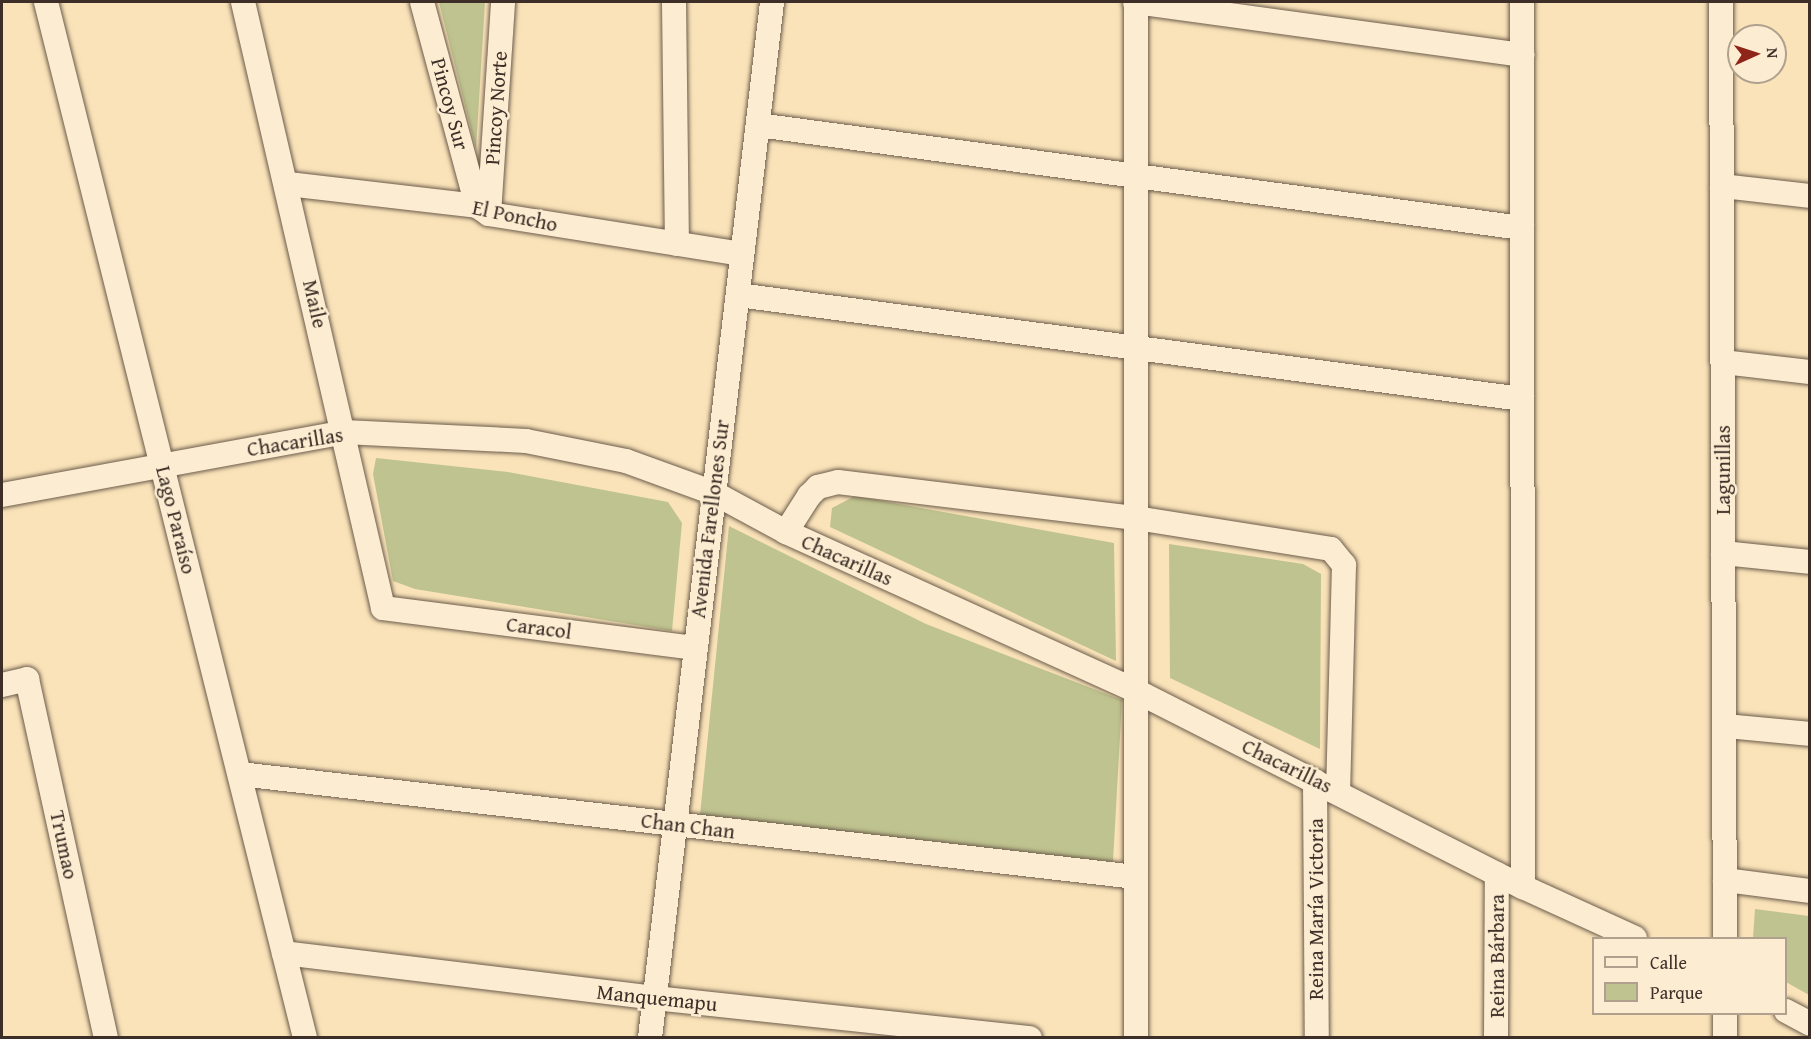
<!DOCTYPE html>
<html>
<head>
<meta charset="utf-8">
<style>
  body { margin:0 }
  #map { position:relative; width:1811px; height:1039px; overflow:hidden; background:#fae3b9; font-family:"Gentium Book Plus",serif }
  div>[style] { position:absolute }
  .green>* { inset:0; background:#bfc38f }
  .roads { filter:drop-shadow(0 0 2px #6c5c4c) drop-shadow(0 0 2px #6c5c4c) }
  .street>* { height:24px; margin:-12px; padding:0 12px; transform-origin:12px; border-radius:12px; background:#fcedd2 }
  span { translate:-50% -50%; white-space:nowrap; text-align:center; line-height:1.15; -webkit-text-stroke:5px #fcedd2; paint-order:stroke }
  .street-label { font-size:21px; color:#3d2f28 }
  .frame { position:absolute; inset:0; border:3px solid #3d2f28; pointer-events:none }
  .legend { position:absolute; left:1592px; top:937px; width:195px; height:78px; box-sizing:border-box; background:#fcedd2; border:2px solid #b0a18e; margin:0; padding:8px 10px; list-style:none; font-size:18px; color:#3d2f28 }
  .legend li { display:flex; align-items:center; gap:12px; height:30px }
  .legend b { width:30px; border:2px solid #b0a18e }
  .north { position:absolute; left:1727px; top:24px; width:60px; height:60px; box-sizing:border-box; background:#fcedd2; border:2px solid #b0a18e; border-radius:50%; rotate:87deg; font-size:16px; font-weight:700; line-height:24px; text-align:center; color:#3d2f28 }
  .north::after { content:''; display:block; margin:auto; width:21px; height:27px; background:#8f2418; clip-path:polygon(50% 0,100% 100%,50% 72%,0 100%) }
</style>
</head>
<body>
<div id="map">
  <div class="green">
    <div style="clip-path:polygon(439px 2px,485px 2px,476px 149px)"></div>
    <div style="clip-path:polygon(376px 458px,508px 472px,668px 502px,682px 523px,672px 631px,415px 589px,393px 581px,373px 474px)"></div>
    <div style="clip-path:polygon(855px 496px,1114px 543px,1116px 661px,830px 527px,832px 508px)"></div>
    <div style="clip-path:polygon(729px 526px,926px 624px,1122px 700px,1113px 862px,700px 815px)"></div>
    <div style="clip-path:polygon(1169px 544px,1303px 564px,1321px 574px,1320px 749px,1170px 678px)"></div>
    <div style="clip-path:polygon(1755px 909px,1809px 916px,1809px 995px,1786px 982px,1786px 938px,1753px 938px)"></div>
  </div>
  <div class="roads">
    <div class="street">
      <div style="left:46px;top:2px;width:1068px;rotate:75.96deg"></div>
      <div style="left:243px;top:2px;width:622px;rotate:76.99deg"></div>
      <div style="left:383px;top:608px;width:315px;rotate:7.3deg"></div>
      <div style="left:422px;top:2px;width:211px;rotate:74.9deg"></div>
      <div style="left:674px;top:2px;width:242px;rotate:89.3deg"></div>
      <div style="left:1135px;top:2px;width:391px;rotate:7.8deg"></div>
      <div style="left:1522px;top:2px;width:885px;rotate:89.94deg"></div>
      <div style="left:1721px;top:2px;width:936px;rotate:89.76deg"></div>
      <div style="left:758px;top:125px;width:771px;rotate:7.68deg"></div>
      <div style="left:288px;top:184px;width:190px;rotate:6.6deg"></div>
      <div style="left:477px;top:206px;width:14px;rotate:34deg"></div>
      <div style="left:489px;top:214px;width:256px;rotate:9deg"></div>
      <div style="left:1722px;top:186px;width:89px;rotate:6.5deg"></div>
      <div style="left:489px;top:214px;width:212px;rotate:-86.2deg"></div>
      <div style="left:738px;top:295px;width:791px;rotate:7.56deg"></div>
      <div style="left:1723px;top:362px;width:88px;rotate:6.6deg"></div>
      <div style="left:2px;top:495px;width:348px;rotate:-10.4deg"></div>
      <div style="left:344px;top:432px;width:182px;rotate:2.8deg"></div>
      <div style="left:526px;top:441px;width:102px;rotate:11.3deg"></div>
      <div style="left:626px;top:461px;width:94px;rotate:20deg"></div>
      <div style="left:714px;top:493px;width:82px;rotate:28.4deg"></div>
      <div style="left:786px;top:532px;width:384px;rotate:24.4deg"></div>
      <div style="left:1136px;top:691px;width:434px;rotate:26.9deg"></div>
      <div style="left:1523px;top:887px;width:123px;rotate:24.5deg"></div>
      <div style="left:786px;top:532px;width:43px;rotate:-57.4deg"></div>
      <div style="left:809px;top:496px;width:13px;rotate:-45deg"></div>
      <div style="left:818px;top:487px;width:21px;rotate:-14deg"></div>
      <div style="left:838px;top:482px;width:300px;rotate:6.9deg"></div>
      <div style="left:1136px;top:518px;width:197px;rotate:9deg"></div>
      <div style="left:1331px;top:549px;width:21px;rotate:51deg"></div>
      <div style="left:1344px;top:565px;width:226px;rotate:91.5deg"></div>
      <div style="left:1723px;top:553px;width:87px;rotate:5.9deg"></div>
      <div style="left:2px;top:685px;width:26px;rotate:-13deg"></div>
      <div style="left:27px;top:679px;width:368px;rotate:77.6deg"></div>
      <div style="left:1726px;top:726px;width:84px;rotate:5.4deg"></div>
      <div style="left:240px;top:774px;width:902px;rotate:6.56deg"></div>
      <div style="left:1315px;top:781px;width:257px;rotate:89.6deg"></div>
      <div style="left:1725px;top:880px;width:86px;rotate:7.4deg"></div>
      <div style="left:284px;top:953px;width:374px;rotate:6.9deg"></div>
      <div style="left:655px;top:998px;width:377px;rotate:6.1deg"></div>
      <div style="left:1786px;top:1011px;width:27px;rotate:28deg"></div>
      <div style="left:650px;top:1038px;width:1043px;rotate:-83.28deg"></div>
      <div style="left:1136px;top:1038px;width:1036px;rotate:-90deg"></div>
      <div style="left:1496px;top:1038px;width:164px;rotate:-89.7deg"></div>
      <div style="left:1725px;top:1038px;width:24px;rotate:-90deg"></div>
    </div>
  </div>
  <div class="street-label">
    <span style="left:450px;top:104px;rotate:75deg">Pincoy Sur</span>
    <span style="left:496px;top:108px;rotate:-86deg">Pincoy Norte</span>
    <span style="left:515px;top:216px;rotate:12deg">El Poncho</span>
    <span style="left:315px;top:304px;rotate:77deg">Maile</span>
    <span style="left:295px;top:442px;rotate:-9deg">Chacarillas</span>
    <span style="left:1723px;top:470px;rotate:-90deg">Lagunillas</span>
    <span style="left:710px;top:519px;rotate:-83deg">Avenida Farellones Sur</span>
    <span style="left:176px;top:520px;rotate:76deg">Lago Paraíso</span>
    <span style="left:847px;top:560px;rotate:24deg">Chacarillas</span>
    <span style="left:539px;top:628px;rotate:7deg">Caracol</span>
    <span style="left:1287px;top:766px;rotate:26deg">Chacarillas</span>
    <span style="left:688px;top:826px;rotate:7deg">Chan Chan</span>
    <span style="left:64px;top:845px;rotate:78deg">Trumao</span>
    <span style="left:1316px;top:909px;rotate:-90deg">Reina María Victoria</span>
    <span style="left:1497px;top:956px;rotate:-90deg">Reina Bárbara</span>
    <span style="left:657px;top:998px;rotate:6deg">Manquemapu</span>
  </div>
  <div class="frame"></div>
  <ul class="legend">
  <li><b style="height:8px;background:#fcedd2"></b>Calle</li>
  <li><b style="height:16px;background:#bfc38f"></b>Parque</li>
  </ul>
  <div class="north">N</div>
</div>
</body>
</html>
